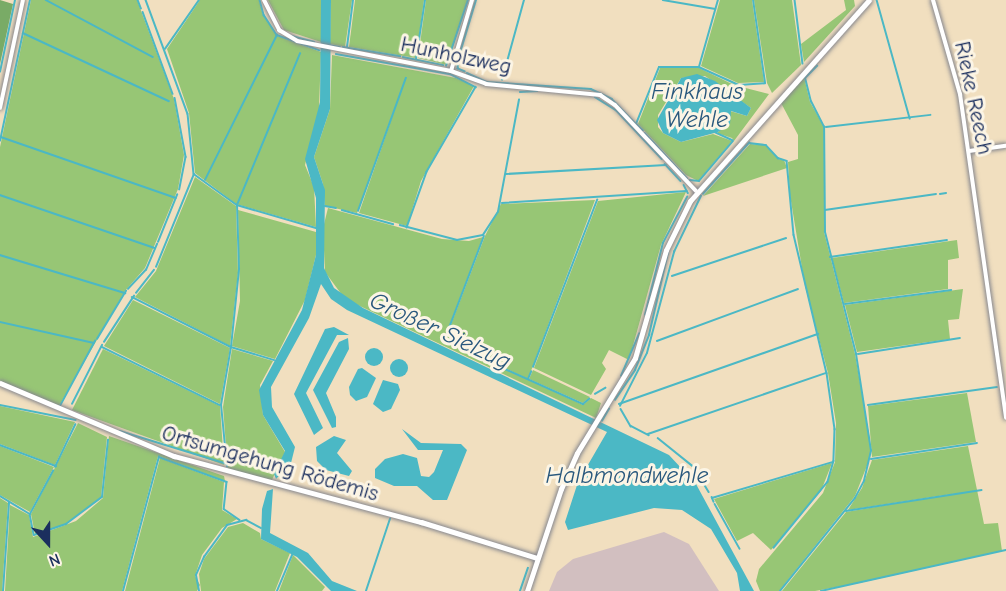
<!DOCTYPE html>
<html>
<head>
<meta charset="utf-8">
<style>
  body { margin:0 }
  #map { position:relative; width:1006px; height:591px; overflow:hidden; background:#f1dfbf; font-family:"Comic Neue",sans-serif }
  div>[style] { position:absolute }
  .industrial>* { inset:0; background:#d2bfc0 }
  .green>* { inset:0; background:#97c675 }
  .forest>* { inset:0; background:#79ab66 }
  .water>* { inset:0; background:#4bb8c5 }
  .round { border-radius:50% }
  .stream>* { height:1.5px; margin:-0.75px; padding:0 0.75px; transform-origin:0.75px; border-radius:0.75px; background:#4bb8c5 }
  .roads { filter:drop-shadow(0 0 2px #86878e) drop-shadow(0 0 2px #86878e) }
  .street>* { height:4px; margin:-2px; padding:0 2px; transform-origin:2px; border-radius:2px; background:#fff }
  .secondary>* { height:5px; margin:-2.5px; padding:0 2.5px; transform-origin:2.5px; border-radius:2.5px; background:#fff }
  span { translate:-50% -50%; white-space:nowrap; text-align:center; line-height:1.15; -webkit-text-stroke:6px #fcf5e5; paint-order:stroke }
  .street-label { font-size:22px; color:#1b2f5e }
  .water-label { font-size:24px; color:#29587d; font-style:italic }
  .north { position:absolute; left:18px; top:513px; width:60px; height:60px; -webkit-text-stroke:4px #fcf5e5; paint-order:stroke; rotate:159deg; font-size:16px; font-weight:700; line-height:24px; text-align:center; color:#1b2f5e }
  .north::after { content:''; display:block; margin:auto; width:21px; height:27px; background:#1b2f5e; clip-path:polygon(50% 0,100% 100%,50% 72%,0 100%) }
</style>
</head>
<body>
<div id="map">
  <div class="industrial">
    <div style="clip-path:polygon(664px 532px,689px 544px,719px 591px,549px 591px,557px 572px,573px 559px)"></div>
  </div>
  <div class="green">
    <div style="clip-path:polygon(31px 0,137px 0,174px 99px,184px 155px,178px 189px,145px 268px,125px 291px,59px 406px,0 381px,0 147px)"></div>
    <div style="clip-path:polygon(200px 0,259px 0,263px 15px,278px 36px,321px 52px,319px 109px,305px 165px,314px 187px,316px 227px,236px 204px,195px 173px,189px 113px,167px 49px)"></div>
    <div style="clip-path:polygon(268px 0,321px 0,321px 42px,284px 30px)"></div>
    <div style="clip-path:polygon(331px 0,352px 0,345px 47px,330px 44px)"></div>
    <div style="clip-path:polygon(355px 0,424px 0,416px 58px,349px 47px)"></div>
    <div style="clip-path:polygon(426px 0,468px 0,447px 65px,418px 58px)"></div>
    <div style="clip-path:polygon(720px 0,752px 0,764px 82px,738px 83px,701px 66px)"></div>
    <div style="clip-path:polygon(754px 0,792px 0,801px 65px,772px 93px,767px 83px)"></div>
    <div style="clip-path:polygon(844px 0,854px 0,855px 6px,804px 62px,801px 44px,846px 10px)"></div>
    <div style="clip-path:polygon(332px 55px,456px 78px,474px 86px,421px 181px,407px 226px,359px 213px,406px 77px,357px 213px,325px 206px,323px 184px,314px 157px,330px 109px)"></div>
    <div style="clip-path:polygon(660px 68px,699px 68px,734px 85px,769px 94px,734px 141px,732px 138px,717px 133px,726px 125px,730px 111px,747px 116px,751px 108px,705px 76px,681px 78px,658px 115px,658px 127px,663px 133px,681px 142px,713px 134px,732px 141px,698px 181px,686px 175px,638px 124px)"></div>
    <div style="clip-path:polygon(804px 77px,810px 102px,824px 127px,824px 232px,855px 354px,870px 440px,870px 458px,855px 496px,779px 591px,760px 591px,756px 581px,759px 569px,823px 493px,835px 462px,836px 423px,828px 373px,805px 286px,790px 195px,788px 162px,798px 159px,798px 135px,780px 101px)"></div>
    <div style="clip-path:polygon(750px 144px,766px 145px,778px 159px,784px 160px,787px 168px,703px 196px)"></div>
    <div style="clip-path:polygon(195px 177px,236px 206px,238px 273px,230px 346px,135px 297px,156px 271px)"></div>
    <div style="clip-path:polygon(686px 192px,661px 245px,629px 360px,609px 350px,602px 363px,606px 369px,591px 395px,534px 368px,598px 201px)"></div>
    <div style="clip-path:polygon(595px 200px,528px 379px,445px 340px,485px 236px,501px 204px)"></div>
    <div style="clip-path:polygon(328px 208px,442px 239px,469px 241px,483px 237px,444px 340px,583px 405px,591px 398px,601px 403px,596px 418px,345px 299px,325px 272px,323px 228px)"></div>
    <div style="clip-path:polygon(238px 210px,316px 232px,316px 255px,305px 300px,275px 359px,232px 346px,240px 301px)"></div>
    <div style="clip-path:polygon(957px 240px,959px 258px,948px 260px,948px 289px,844px 303px,832px 258px)"></div>
    <div style="clip-path:polygon(963px 289px,959px 319px,948px 320px,950px 339px,857px 352px,845px 305px)"></div>
    <div style="clip-path:polygon(133px 300px,230px 348px,220px 404px,104px 346px)"></div>
    <div style="clip-path:polygon(103px 349px,220px 406px,224px 465px,72px 410px)"></div>
    <div style="clip-path:polygon(232px 349px,273px 361px,260px 385px,263px 415px,285px 452px,271px 482px,228px 471px,223px 407px)"></div>
    <div style="clip-path:polygon(533px 370px,590px 397px,583px 403px,529px 379px)"></div>
    <div style="clip-path:polygon(967px 393px,976px 442px,872px 457px,868px 406px)"></div>
    <div style="clip-path:polygon(0 406px,75px 422px,55px 465px,0 444px)"></div>
    <div style="clip-path:polygon(78px 423px,107px 437px,101px 497px,66px 524px,35px 534px,31px 514px)"></div>
    <div style="clip-path:polygon(109px 436px,224px 476px,225px 481px,158px 456px,122px 591px,5px 591px,10px 505px,29px 515px,33px 537px,76px 521px,103px 498px)"></div>
    <div style="clip-path:polygon(0 446px,54px 467px,30px 512px,0 495px)"></div>
    <div style="clip-path:polygon(968px 446px,984px 524px,998px 523px,1002px 551px,859px 583px,815px 591px,782px 591px,846px 512px,958px 493px,848px 510px,862px 488px,872px 460px)"></div>
    <div style="clip-path:polygon(160px 458px,224px 482px,222px 510px,237px 519px,222px 528px,202px 555px,195px 576px,200px 585px,197px 591px,125px 591px)"></div>
    <div style="clip-path:polygon(832px 463px,821px 491px,771px 550px,753px 533px,737px 541px,714px 499px)"></div>
    <div style="clip-path:polygon(0 498px,8px 503px,2px 591px,0 591px)"></div>
    <div style="clip-path:polygon(243px 523px,260px 533px,261px 539px,290px 553px,275px 591px,201px 591px,199px 574px,204px 559px,228px 527px)"></div>
    <div style="clip-path:polygon(293px 555px,325px 587px,322px 591px,279px 591px)"></div>
  </div>
  <div class="forest">
    <div style="clip-path:polygon(0 0,13px 4px,0 64px)"></div>
  </div>
  <div class="water">
    <div style="clip-path:polygon(321px 0,331px 0,330px 109px,314px 157px,325px 190px,324px 268px,334px 288px,363px 308px,669px 455px,696px 484px,754px 591px,740px 591px,737px 573px,711px 529px,682px 510px,654px 508px,568px 530px,565px 522px,578px 482px,607px 432px,347px 310px,331px 299px,321px 284px,309px 318px,271px 387px,272px 407px,295px 447px,291px 463px,276px 479px,274px 474px,285px 451px,263px 415px,259px 390px,302px 310px,316px 255px,316px 198px,305px 159px,320px 102px)"></div>
    <div style="clip-path:polygon(697px 74px,715px 81px,751px 108px,747px 116px,731px 111px,730px 124px,718px 132px,681px 142px,663px 133px,657px 120px,681px 78px)"></div>
    <div style="clip-path:polygon(334px 327px,349px 335px,337px 335px,306px 393px,323px 428px,314px 435px,294px 394px,325px 329px)"></div>
    <div style="clip-path:polygon(348px 338px,349px 349px,326px 393px,336px 417px,336px 427px,332px 428px,313px 390px,339px 342px)"></div>
    <div class="round" style="left:365px;top:348px;width:18px;height:18px"></div>
    <div class="round" style="left:390px;top:359px;width:18px;height:18px"></div>
    <div style="clip-path:polygon(362px 368px,376px 378px,367px 397px,356px 401px,350px 395px,349px 387px,358px 369px)"></div>
    <div style="clip-path:polygon(383px 380px,398px 384px,400px 390px,391px 409px,383px 412px,373px 404px)"></div>
    <div style="clip-path:polygon(402px 429px,421px 443px,461px 444px,467px 450px,447px 500px,433px 500px,417px 486px,394px 486px,375px 478px,375px 469px,385px 459px,403px 454px,417px 458px,421px 476px,429px 477px,434px 472px,443px 450px,418px 450px)"></div>
    <div style="clip-path:polygon(334px 436px,346px 440px,337px 453px,352px 471px,349px 476px,326px 470px,317px 461px,316px 447px)"></div>
    <div style="clip-path:polygon(273px 489px,270px 533px,308px 553px,332px 581px,357px 591px,331px 591px,297px 557px,261px 539px,262px 509px,267px 491px)"></div>
  </div>
  <div class="stream">
    <div style="left:46px;top:0;width:121px;rotate:28deg"></div>
    <div style="left:138px;top:0;width:9px;rotate:69deg"></div>
    <div style="left:146px;top:0;width:121px;rotate:69.8deg"></div>
    <div style="left:188px;top:114px;width:60px;rotate:84.3deg"></div>
    <div style="left:194px;top:174px;width:53px;rotate:35.8deg"></div>
    <div style="left:237px;top:205px;width:82px;rotate:16.2deg"></div>
    <div style="left:260px;top:0;width:16px;rotate:75deg"></div>
    <div style="left:264px;top:15px;width:24px;rotate:57deg"></div>
    <div style="left:277px;top:35px;width:45px;rotate:19.7deg"></div>
    <div style="left:663px;top:0;width:53px;rotate:9.8deg"></div>
    <div style="left:795px;top:0;width:64px;rotate:82.9deg"></div>
    <div style="left:877px;top:0;width:123px;rotate:74.4deg"></div>
    <div style="left:143px;top:12px;width:87px;rotate:69.9deg"></div>
    <div style="left:23px;top:33px;width:161px;rotate:25deg"></div>
    <div style="left:292px;top:36px;width:23px;rotate:15deg"></div>
    <div style="left:329px;top:45px;width:11px;rotate:10deg"></div>
    <div style="left:343px;top:47px;width:58px;rotate:9deg"></div>
    <div style="left:347px;top:47px;width:47px;rotate:-82.7deg"></div>
    <div style="left:165px;top:49px;width:60px;rotate:-55.2deg"></div>
    <div style="left:336px;top:54px;width:116px;rotate:10deg"></div>
    <div style="left:450px;top:74px;width:29px;rotate:27deg"></div>
    <div style="left:476px;top:87px;width:98px;rotate:120deg"></div>
    <div style="left:427px;top:172px;width:59px;rotate:109.7deg"></div>
    <div style="left:403px;top:57px;width:41px;rotate:11.3deg"></div>
    <div style="left:416px;top:59px;width:60px;rotate:-81.3deg"></div>
    <div style="left:446px;top:66px;width:70px;rotate:-71.6deg"></div>
    <div style="left:699px;top:67px;width:44px;rotate:24.2deg"></div>
    <div style="left:739px;top:85px;width:26px;rotate:-4deg"></div>
    <div style="left:765px;top:83px;width:84px;rotate:-98.2deg"></div>
    <div style="left:0;top:72px;width:74px;rotate:-78.2deg"></div>
    <div style="left:465px;top:72px;width:8px;rotate:-157deg"></div>
    <div style="left:458px;top:69px;width:6px;rotate:-99deg"></div>
    <div style="left:457px;top:63px;width:66px;rotate:-73.2deg"></div>
    <div style="left:467px;top:73px;width:22px;rotate:24deg"></div>
    <div style="left:487px;top:82px;width:104px;rotate:3.9deg"></div>
    <div style="left:591px;top:89px;width:23px;rotate:25deg"></div>
    <div style="left:612px;top:99px;width:35px;rotate:46deg"></div>
    <div style="left:502px;top:80px;width:83px;rotate:-74.6deg"></div>
    <div style="left:520px;top:92px;width:17px;rotate:-3deg"></div>
    <div style="left:595px;top:97px;width:25px;rotate:32deg"></div>
    <div style="left:616px;top:110px;width:67px;rotate:46.8deg"></div>
    <div style="left:175px;top:98px;width:60px;rotate:79.4deg"></div>
    <div style="left:186px;top:157px;width:33px;rotate:101deg"></div>
    <div style="left:826px;top:127px;width:105px;rotate:-6.6deg"></div>
    <div style="left:643px;top:131px;width:10px;rotate:-135deg"></div>
    <div style="left:636px;top:124px;width:61px;rotate:-68deg"></div>
    <div style="left:659px;top:67px;width:40px"></div>
    <div style="left:699px;top:67px;width:70px;rotate:-74.2deg"></div>
    <div style="left:645px;top:133px;width:62px;rotate:47deg"></div>
    <div style="left:1px;top:137px;width:185px;rotate:19.2deg"></div>
    <div style="left:0;top:141px;width:144px;rotate:-78deg"></div>
    <div style="left:665px;top:164px;width:23px;rotate:47deg"></div>
    <div style="left:506px;top:174px;width:160px;rotate:-3.2deg"></div>
    <div style="left:205px;top:180px;width:162px;rotate:-63.6deg"></div>
    <div style="left:690px;top:180px;width:9px;rotate:6deg"></div>
    <div style="left:699px;top:181px;width:52px;rotate:-49.6deg"></div>
    <div style="left:733px;top:141px;width:19px;rotate:-155deg"></div>
    <div style="left:684px;top:185px;width:9px;rotate:63deg"></div>
    <div style="left:703px;top:194px;width:69px;rotate:-48deg"></div>
    <div style="left:749px;top:143px;width:17px;rotate:7deg"></div>
    <div style="left:766px;top:145px;width:18px;rotate:47deg"></div>
    <div style="left:778px;top:158px;width:9px;rotate:18deg"></div>
    <div style="left:787px;top:161px;width:74px;rotate:84.6deg"></div>
    <div style="left:794px;top:235px;width:142px;rotate:76.6deg"></div>
    <div style="left:827px;top:373px;width:57px;rotate:81.9deg"></div>
    <div style="left:835px;top:429px;width:32px;rotate:92deg"></div>
    <div style="left:834px;top:461px;width:22px;rotate:106deg"></div>
    <div style="left:828px;top:482px;width:85px;rotate:129.3deg"></div>
    <div style="left:940px;top:194px;width:6px;rotate:-9deg"></div>
    <div style="left:0;top:195px;width:164px;rotate:18.9deg"></div>
    <div style="left:502px;top:203px;width:185px;rotate:-3.7deg"></div>
    <div style="left:325px;top:206px;width:11px;rotate:10deg"></div>
    <div style="left:342px;top:210px;width:53px;rotate:15.4deg"></div>
    <div style="left:825px;top:210px;width:112px;rotate:-8.2deg"></div>
    <div style="left:358px;top:211px;width:141px;rotate:-70.2deg"></div>
    <div style="left:400px;top:225px;width:59px;rotate:14.7deg"></div>
    <div style="left:457px;top:240px;width:26px;rotate:-11deg"></div>
    <div style="left:483px;top:235px;width:27px;rotate:-57deg"></div>
    <div style="left:498px;top:212px;width:114px;rotate:-79.4deg"></div>
    <div style="left:158px;top:242px;width:51px;rotate:-68deg"></div>
    <div style="left:0;top:255px;width:131px;rotate:16.9deg"></div>
    <div style="left:830px;top:257px;width:118px;rotate:-8.3deg"></div>
    <div style="left:156px;top:267px;width:100px;rotate:-67.8deg"></div>
    <div style="left:672px;top:276px;width:120px;rotate:-18.4deg"></div>
    <div style="left:128px;top:289px;width:26px;rotate:-47deg"></div>
    <div style="left:146px;top:270px;width:28px;rotate:-67deg"></div>
    <div style="left:136px;top:293px;width:29px;rotate:-52deg"></div>
    <div style="left:132px;top:297px;width:111px;rotate:26.8deg"></div>
    <div style="left:231px;top:347px;width:78px;rotate:-84.1deg"></div>
    <div style="left:239px;top:269px;width:64px;rotate:-91.8deg"></div>
    <div style="left:237px;top:205px;width:164px;rotate:-67.4deg"></div>
    <div style="left:845px;top:304px;width:107px;rotate:-7.5deg"></div>
    <div style="left:645px;top:315px;width:74px;rotate:-76deg"></div>
    <div style="left:663px;top:243px;width:52px;rotate:-62.4deg"></div>
    <div style="left:0;top:322px;width:96px;rotate:12.6deg"></div>
    <div style="left:449px;top:328px;width:98px;rotate:-69.2deg"></div>
    <div style="left:97px;top:339px;width:56px;rotate:-58.9deg"></div>
    <div style="left:445px;top:339px;width:61px;rotate:26.1deg"></div>
    <div style="left:445px;top:339px;width:9px;rotate:-69deg"></div>
    <div style="left:657px;top:341px;width:150px;rotate:-20.2deg"></div>
    <div style="left:104px;top:342px;width:55px;rotate:-56.9deg"></div>
    <div style="left:102px;top:347px;width:131px;rotate:26.2deg"></div>
    <div style="left:858px;top:354px;width:103px;rotate:-8.9deg"></div>
    <div style="left:533px;top:367px;width:179px;rotate:-69deg"></div>
    <div style="left:503px;top:368px;width:88px;rotate:24.2deg"></div>
    <div style="left:621px;top:376px;width:46px;rotate:-66.8deg"></div>
    <div style="left:528px;top:379px;width:8px;rotate:-67deg"></div>
    <div style="left:595px;top:394px;width:12px;rotate:-31deg"></div>
    <div style="left:615px;top:400px;width:36px;rotate:-56deg"></div>
    <div style="left:635px;top:370px;width:38px;rotate:-68deg"></div>
    <div style="left:649px;top:335px;width:84px;rotate:-77deg"></div>
    <div style="left:72px;top:404px;width:66px;rotate:-63deg"></div>
    <div style="left:583px;top:404px;width:8px;rotate:-40deg"></div>
    <div style="left:619px;top:404px;width:211px;rotate:-19.4deg"></div>
    <div style="left:0;top:405px;width:77px;rotate:11.2deg"></div>
    <div style="left:868px;top:405px;width:130px;rotate:-7.9deg"></div>
    <div style="left:60px;top:406px;width:74px;rotate:-61.7deg"></div>
    <div style="left:620px;top:406px;width:59px;rotate:-63deg"></div>
    <div style="left:647px;top:353px;width:105px;rotate:-75deg"></div>
    <div style="left:674px;top:252px;width:62px;rotate:-64.3deg"></div>
    <div style="left:621px;top:409px;width:20px;rotate:60deg"></div>
    <div style="left:631px;top:426px;width:20px;rotate:27deg"></div>
    <div style="left:602px;top:421px;width:14px;rotate:-60deg"></div>
    <div style="left:120px;top:431px;width:112px;rotate:17.1deg"></div>
    <div style="left:648px;top:434px;width:188px;rotate:-18.9deg"></div>
    <div style="left:658px;top:438px;width:46px;rotate:38.9deg"></div>
    <div style="left:694px;top:467px;width:29px;rotate:59deg"></div>
    <div style="left:0;top:445px;width:60px;rotate:20.6deg"></div>
    <div style="left:871px;top:459px;width:107px;rotate:-8.6deg"></div>
    <div style="left:55px;top:467px;width:47px;rotate:-64.5deg"></div>
    <div style="left:227px;top:467px;width:62px;rotate:-95.5deg"></div>
    <div style="left:221px;top:405px;width:59px;rotate:-80.2deg"></div>
    <div style="left:231px;top:347px;width:45px;rotate:16.8deg"></div>
    <div style="left:0;top:496px;width:35px;rotate:31deg"></div>
    <div style="left:30px;top:514px;width:49px;rotate:-61.9deg"></div>
    <div style="left:712px;top:497px;width:5px;rotate:68deg"></div>
    <div style="left:712px;top:498px;width:126px;rotate:-16.6deg"></div>
    <div style="left:715px;top:504px;width:51px;rotate:60.9deg"></div>
    <div style="left:846px;top:511px;width:137px;rotate:-8.8deg"></div>
    <div style="left:30px;top:514px;width:21px;rotate:79deg"></div>
    <div style="left:34px;top:535px;width:34px;rotate:-19deg"></div>
    <div style="left:66px;top:524px;width:45px;rotate:-36.9deg"></div>
    <div style="left:102px;top:497px;width:57px;rotate:-84deg"></div>
    <div style="left:3px;top:591px;width:89px;rotate:-86.1deg"></div>
    <div style="left:123px;top:591px;width:139px;rotate:-75deg"></div>
    <div style="left:159px;top:457px;width:72px;rotate:20.2deg"></div>
    <div style="left:227px;top:482px;width:27px;rotate:96deg"></div>
    <div style="left:224px;top:509px;width:19px;rotate:35deg"></div>
    <div style="left:199px;top:591px;width:16px;rotate:-101deg"></div>
    <div style="left:196px;top:575px;width:20px;rotate:-66deg"></div>
    <div style="left:204px;top:557px;width:39px;rotate:-54deg"></div>
    <div style="left:227px;top:525px;width:20px;rotate:-15deg"></div>
    <div style="left:246px;top:520px;width:17px;rotate:28deg"></div>
    <div style="left:277px;top:591px;width:41px;rotate:-67.2deg"></div>
    <div style="left:366px;top:591px;width:76px;rotate:-71.6deg"></div>
    <div style="left:520px;top:591px;width:24px;rotate:-71deg"></div>
    <div style="left:780px;top:591px;width:119px;rotate:-51.1deg"></div>
    <div style="left:855px;top:498px;width:19px;rotate:-62deg"></div>
    <div style="left:864px;top:481px;width:31px;rotate:-77deg"></div>
    <div style="left:871px;top:451px;width:98px;rotate:-98.8deg"></div>
    <div style="left:856px;top:354px;width:126px;rotate:-104.3deg"></div>
    <div style="left:825px;top:232px;width:105px;rotate:-90.5deg"></div>
    <div style="left:824px;top:127px;width:28px;rotate:-117deg"></div>
    <div style="left:811px;top:102px;width:25px;rotate:-104deg"></div>
    <div style="left:805px;top:78px;width:17px;rotate:-45deg"></div>
    <div style="left:821px;top:591px;width:189px;rotate:-12.5deg"></div>
  </div>
  <div class="roads">
    <div class="street">
      <div style="left:264px;top:0;width:34px;rotate:63deg"></div>
      <div style="left:279px;top:30px;width:21px;rotate:31deg"></div>
      <div style="left:297px;top:41px;width:157px;rotate:11deg"></div>
      <div style="left:451px;top:71px;width:37px;rotate:20deg"></div>
      <div style="left:486px;top:84px;width:115px;rotate:5.5deg"></div>
      <div style="left:600px;top:95px;width:18px;rotate:34deg"></div>
      <div style="left:615px;top:105px;width:118px;rotate:46.7deg"></div>
      <div style="left:933px;top:0;width:98px;rotate:74deg"></div>
      <div style="left:960px;top:94px;width:327px;rotate:81.9deg"></div>
      <div style="left:451px;top:71px;width:74px;rotate:-73.5deg"></div>
      <div style="left:0;top:108px;width:110px;rotate:-78deg"></div>
      <div style="left:969px;top:151px;width:37px;rotate:-8deg"></div>
    </div>
    <div class="secondary">
      <div style="left:0;top:383px;width:189px;rotate:22.8deg"></div>
      <div style="left:174px;top:456px;width:256px;rotate:15deg"></div>
      <div style="left:421px;top:522px;width:121px;rotate:17.2deg"></div>
      <div style="left:527px;top:591px;width:108px;rotate:-71.6deg"></div>
      <div style="left:561px;top:489px;width:39px;rotate:-66deg"></div>
      <div style="left:577px;top:453px;width:111px;rotate:-58.6deg"></div>
      <div style="left:635px;top:358px;width:112px;rotate:-74deg"></div>
      <div style="left:666px;top:250px;width:55px;rotate:-63.9deg"></div>
      <div style="left:690px;top:201px;width:269px;rotate:-48.3deg"></div>
    </div>
  </div>
  <div class="street-label">
    <span style="left:456px;top:56px;rotate:12deg">Hunholzweg</span>
    <span style="left:973px;top:98px;rotate:78deg">Rieke Reech</span>
    <span style="left:270px;top:464px;rotate:16deg">Ortsumgehung Rödemis</span>
  </div>
  <div class="water-label">
    <span style="left:697px;top:106px">Finkhaus<br>Wehle</span>
    <span style="left:440px;top:331px;rotate:25deg">Großer Sielzug</span>
    <span style="left:627px;top:476px">Halbmondwehle</span>
  </div>
  <div class="north">N</div>
</div>
</body>
</html>
